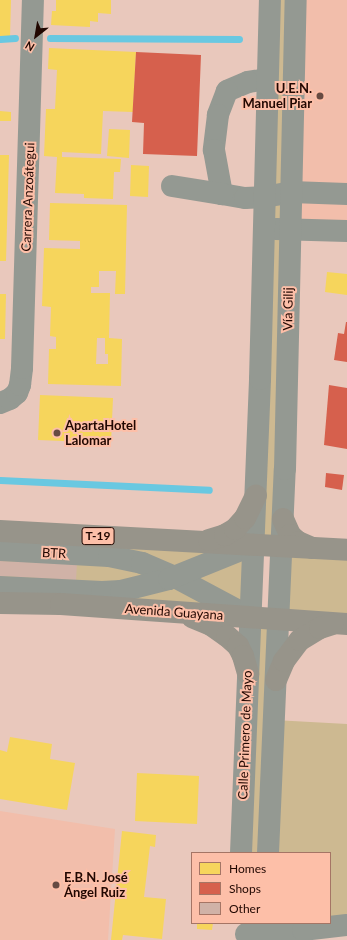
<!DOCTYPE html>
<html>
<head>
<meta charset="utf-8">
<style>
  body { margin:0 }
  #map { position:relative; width:347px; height:940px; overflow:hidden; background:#e9c8bc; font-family:Lato,sans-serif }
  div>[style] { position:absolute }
  .built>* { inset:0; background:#f2beab }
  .green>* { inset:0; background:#cdb991 }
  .homes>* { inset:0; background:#f6d55c }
  .shops>* { inset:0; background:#d6604d }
  .stream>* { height:7px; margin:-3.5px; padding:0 3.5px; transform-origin:3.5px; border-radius:3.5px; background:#69c8e1 }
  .building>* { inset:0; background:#d0b2a7 }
  .minor>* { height:22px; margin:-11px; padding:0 11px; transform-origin:11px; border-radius:11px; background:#949992 }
  .highway>* { height:22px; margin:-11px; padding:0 11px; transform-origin:11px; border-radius:11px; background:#97948a }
  .dots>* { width:11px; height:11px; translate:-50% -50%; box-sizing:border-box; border:2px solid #fdbfa8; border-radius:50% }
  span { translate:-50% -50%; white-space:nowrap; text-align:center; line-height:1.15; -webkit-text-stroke:4px #fdbfa8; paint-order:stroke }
  .shield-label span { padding:1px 3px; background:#fdbfa8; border:1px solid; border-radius:3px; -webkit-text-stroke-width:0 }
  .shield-label { font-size:12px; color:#210701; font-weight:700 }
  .poi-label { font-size:13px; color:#210701; font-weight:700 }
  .right { translate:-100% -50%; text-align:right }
  .left { translate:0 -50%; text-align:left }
  .street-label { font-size:13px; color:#210701 }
  .legend { position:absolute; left:191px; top:852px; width:140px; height:72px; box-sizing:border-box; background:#fdbfa8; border:1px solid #a57565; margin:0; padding:5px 7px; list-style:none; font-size:12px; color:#210701 }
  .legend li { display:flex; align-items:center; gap:8px; height:20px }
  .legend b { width:20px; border:1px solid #a57565 }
  .north { position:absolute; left:16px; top:16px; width:40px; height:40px; -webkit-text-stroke:3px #fdbfa8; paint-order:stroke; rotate:211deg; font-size:11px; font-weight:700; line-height:16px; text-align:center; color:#210701 }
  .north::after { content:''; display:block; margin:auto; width:14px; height:18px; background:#210701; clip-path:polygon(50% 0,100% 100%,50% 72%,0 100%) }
</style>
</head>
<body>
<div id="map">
  <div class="built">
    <div style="clip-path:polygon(296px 0,347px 0,347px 231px,290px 230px)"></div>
    <div style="clip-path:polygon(0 811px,115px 829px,108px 940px,0 940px)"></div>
  </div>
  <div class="green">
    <div style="clip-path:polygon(evenodd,270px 0,296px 0,281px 546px,347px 550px,347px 624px,279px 619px,274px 720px,347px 724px,347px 925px,246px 934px,243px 923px,330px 923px,330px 853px,241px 853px,250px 617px,0 603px,0 531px,253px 545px,270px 0,253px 545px,281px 547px,278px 619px,250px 617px,253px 545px)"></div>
  </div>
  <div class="homes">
    <div style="clip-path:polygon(0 0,11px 0,10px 37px,0 36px)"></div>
    <div style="clip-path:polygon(56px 0,111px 0,111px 14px,98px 13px,98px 22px,90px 21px,90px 27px,51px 25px,52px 11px,56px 11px)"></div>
    <div style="clip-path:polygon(49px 48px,136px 52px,133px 112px,103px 111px,101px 154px,62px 152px,62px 157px,121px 159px,120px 172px,114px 172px,113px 199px,84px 198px,84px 194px,55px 193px,57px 157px,44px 156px,46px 109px,55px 109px,57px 70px,48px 69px)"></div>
    <div style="clip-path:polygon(0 111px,11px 112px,11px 121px,0 121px)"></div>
    <div style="clip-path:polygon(109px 129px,130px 130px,129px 158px,107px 156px)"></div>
    <div style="clip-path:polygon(0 155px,9px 155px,6px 261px,0 261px)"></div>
    <div style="clip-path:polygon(131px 165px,149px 166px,148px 197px,130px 196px)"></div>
    <div style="clip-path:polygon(evenodd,50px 203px,127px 205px,125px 294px,115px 294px,116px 271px,99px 271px,99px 287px,91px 287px,91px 293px,110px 293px,109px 338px,122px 339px,121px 386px,48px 384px,49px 349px,56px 349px,56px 337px,50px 336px,51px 307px,42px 306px,44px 248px,80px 249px,80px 241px,49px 240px,50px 203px,97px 338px,105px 338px,105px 354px,108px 354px,108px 364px,96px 364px,97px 338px)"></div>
    <div style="clip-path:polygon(327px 272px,347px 274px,347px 295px,325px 292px)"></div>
    <div style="clip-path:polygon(0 294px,6px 294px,5px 339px,0 339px)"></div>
    <div style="clip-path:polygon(40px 395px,113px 398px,111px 443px,38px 440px)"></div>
    <div style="clip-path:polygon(10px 737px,52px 744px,50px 759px,75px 763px,67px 810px,0 799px,0 750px,7px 752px)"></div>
    <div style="clip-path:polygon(137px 773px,199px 776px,197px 824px,135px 821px)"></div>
    <div style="clip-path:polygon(122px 831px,156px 835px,155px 847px,150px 846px,144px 897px,166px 899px,162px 939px,123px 935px,122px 940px,111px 940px)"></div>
    <div style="clip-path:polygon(197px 923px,213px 923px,212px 930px,197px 929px)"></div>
  </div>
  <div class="shops">
    <div style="clip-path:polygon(136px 52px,201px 55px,197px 156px,143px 154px,144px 123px,132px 122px)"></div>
    <div style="clip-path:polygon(346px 322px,347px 322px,347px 362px,334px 360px,338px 333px,344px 334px)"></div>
    <div style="clip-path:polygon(329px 385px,347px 388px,347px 449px,324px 445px)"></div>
    <div style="clip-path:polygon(326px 473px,344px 475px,342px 490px,325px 487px)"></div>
  </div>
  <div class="stream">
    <div style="left:50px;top:38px;width:189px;rotate:0.3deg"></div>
    <div style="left:0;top:39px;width:15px;rotate:-4deg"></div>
    <div style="left:0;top:480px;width:209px;rotate:2.7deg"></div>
  </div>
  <div class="building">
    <div style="clip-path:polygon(0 561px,77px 564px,76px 580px,0 576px)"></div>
  </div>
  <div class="minor">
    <div style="left:267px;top:79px;width:19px;rotate:171deg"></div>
    <div style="left:248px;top:82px;width:23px;rotate:157deg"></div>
    <div style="left:227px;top:91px;width:26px;rotate:111deg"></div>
    <div style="left:218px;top:115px;width:35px;rotate:97deg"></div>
    <div style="left:214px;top:150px;width:45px;rotate:79.7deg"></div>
    <div style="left:222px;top:194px;width:23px;rotate:10deg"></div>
    <div style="left:245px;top:198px;width:19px;rotate:-3deg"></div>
    <div style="left:264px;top:197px;width:27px;rotate:-10deg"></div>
    <div style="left:291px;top:192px;width:56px;rotate:2deg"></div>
    <div style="left:172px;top:186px;width:51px;rotate:9.1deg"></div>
    <div style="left:276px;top:229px;width:71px;rotate:1.6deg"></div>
    <div style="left:0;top:403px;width:11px;rotate:-22deg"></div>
    <div style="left:10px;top:399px;width:9px;rotate:-41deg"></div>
    <div style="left:17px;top:393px;width:9px;rotate:-69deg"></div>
    <div style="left:20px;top:385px;width:17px;rotate:-83deg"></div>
    <div style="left:22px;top:368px;width:368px;rotate:-88.3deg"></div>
    <div style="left:0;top:550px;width:109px;rotate:3.2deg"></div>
    <div style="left:109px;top:556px;width:34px;rotate:12deg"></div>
    <div style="left:142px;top:563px;width:36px;rotate:23deg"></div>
    <div style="left:175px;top:577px;width:85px;rotate:28.1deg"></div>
    <div style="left:0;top:587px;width:102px;rotate:2.8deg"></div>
    <div style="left:102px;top:592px;width:19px;rotate:-3deg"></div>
    <div style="left:121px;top:591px;width:49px;rotate:-14deg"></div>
    <div style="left:169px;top:579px;width:91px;rotate:-22deg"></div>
    <div style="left:241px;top:853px;width:474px;rotate:-87.7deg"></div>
    <div style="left:260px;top:379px;width:379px;rotate:-88.5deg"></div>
    <div style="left:268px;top:853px;width:384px;rotate:-87.5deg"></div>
    <div style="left:285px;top:469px;width:469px;rotate:-88.7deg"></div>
    <div style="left:246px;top:934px;width:57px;rotate:-4deg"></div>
    <div style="left:303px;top:930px;width:44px;rotate:-6.5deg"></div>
  </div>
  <div class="highway">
    <div style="left:283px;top:519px;width:17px;rotate:66deg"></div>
    <div style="left:290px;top:535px;width:11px;rotate:41deg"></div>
    <div style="left:298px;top:542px;width:15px;rotate:23deg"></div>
    <div style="left:0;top:531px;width:348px;rotate:3.1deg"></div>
    <div style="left:209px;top:540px;width:17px;rotate:-17deg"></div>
    <div style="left:225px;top:535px;width:12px;rotate:-31deg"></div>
    <div style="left:235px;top:529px;width:15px;rotate:-48deg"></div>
    <div style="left:245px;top:518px;width:25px;rotate:-64deg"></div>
    <div style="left:0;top:603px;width:61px;rotate:0.9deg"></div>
    <div style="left:61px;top:604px;width:287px;rotate:4deg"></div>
    <div style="left:192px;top:617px;width:21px;rotate:23deg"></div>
    <div style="left:211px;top:625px;width:19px;rotate:35deg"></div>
    <div style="left:227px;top:636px;width:15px;rotate:42deg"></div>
    <div style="left:238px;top:646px;width:11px;rotate:63deg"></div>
    <div style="left:243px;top:656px;width:19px;rotate:74deg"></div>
    <div style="left:276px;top:680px;width:21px;rotate:-67deg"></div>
    <div style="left:284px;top:661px;width:26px;rotate:-53deg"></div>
    <div style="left:300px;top:640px;width:23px;rotate:-31deg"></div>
    <div style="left:320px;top:628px;width:13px;rotate:-18deg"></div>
  </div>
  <div class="dots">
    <div style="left:320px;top:96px;background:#674b42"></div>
    <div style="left:57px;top:433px;background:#674b42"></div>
    <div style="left:56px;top:885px;background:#674b42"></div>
  </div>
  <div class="shield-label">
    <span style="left:98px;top:536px">T-19</span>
  </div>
  <div class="poi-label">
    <span class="right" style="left:312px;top:96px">U.E.N.<br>Manuel Piar</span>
    <span class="left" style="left:65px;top:433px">ApartaHotel<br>Lalomar</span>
    <span class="left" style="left:64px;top:885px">E.B.N. José<br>Ángel Ruiz</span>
  </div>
  <div class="street-label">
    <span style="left:28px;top:197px;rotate:-88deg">Carrera Anzoátegui</span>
    <span style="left:288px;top:309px;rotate:-89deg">Vía Gilij</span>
    <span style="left:54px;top:553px;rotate:3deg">BTR</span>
    <span style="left:174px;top:612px;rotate:4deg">Avenida Guayana</span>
    <span style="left:245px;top:735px;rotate:-88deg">Calle Primero de Mayo</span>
  </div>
  <ul class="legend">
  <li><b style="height:11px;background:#f6d55c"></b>Homes</li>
  <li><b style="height:11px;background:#d6604d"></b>Shops</li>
  <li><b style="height:11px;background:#d0b2a7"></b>Other</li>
  </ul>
  <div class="north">N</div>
</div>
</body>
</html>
